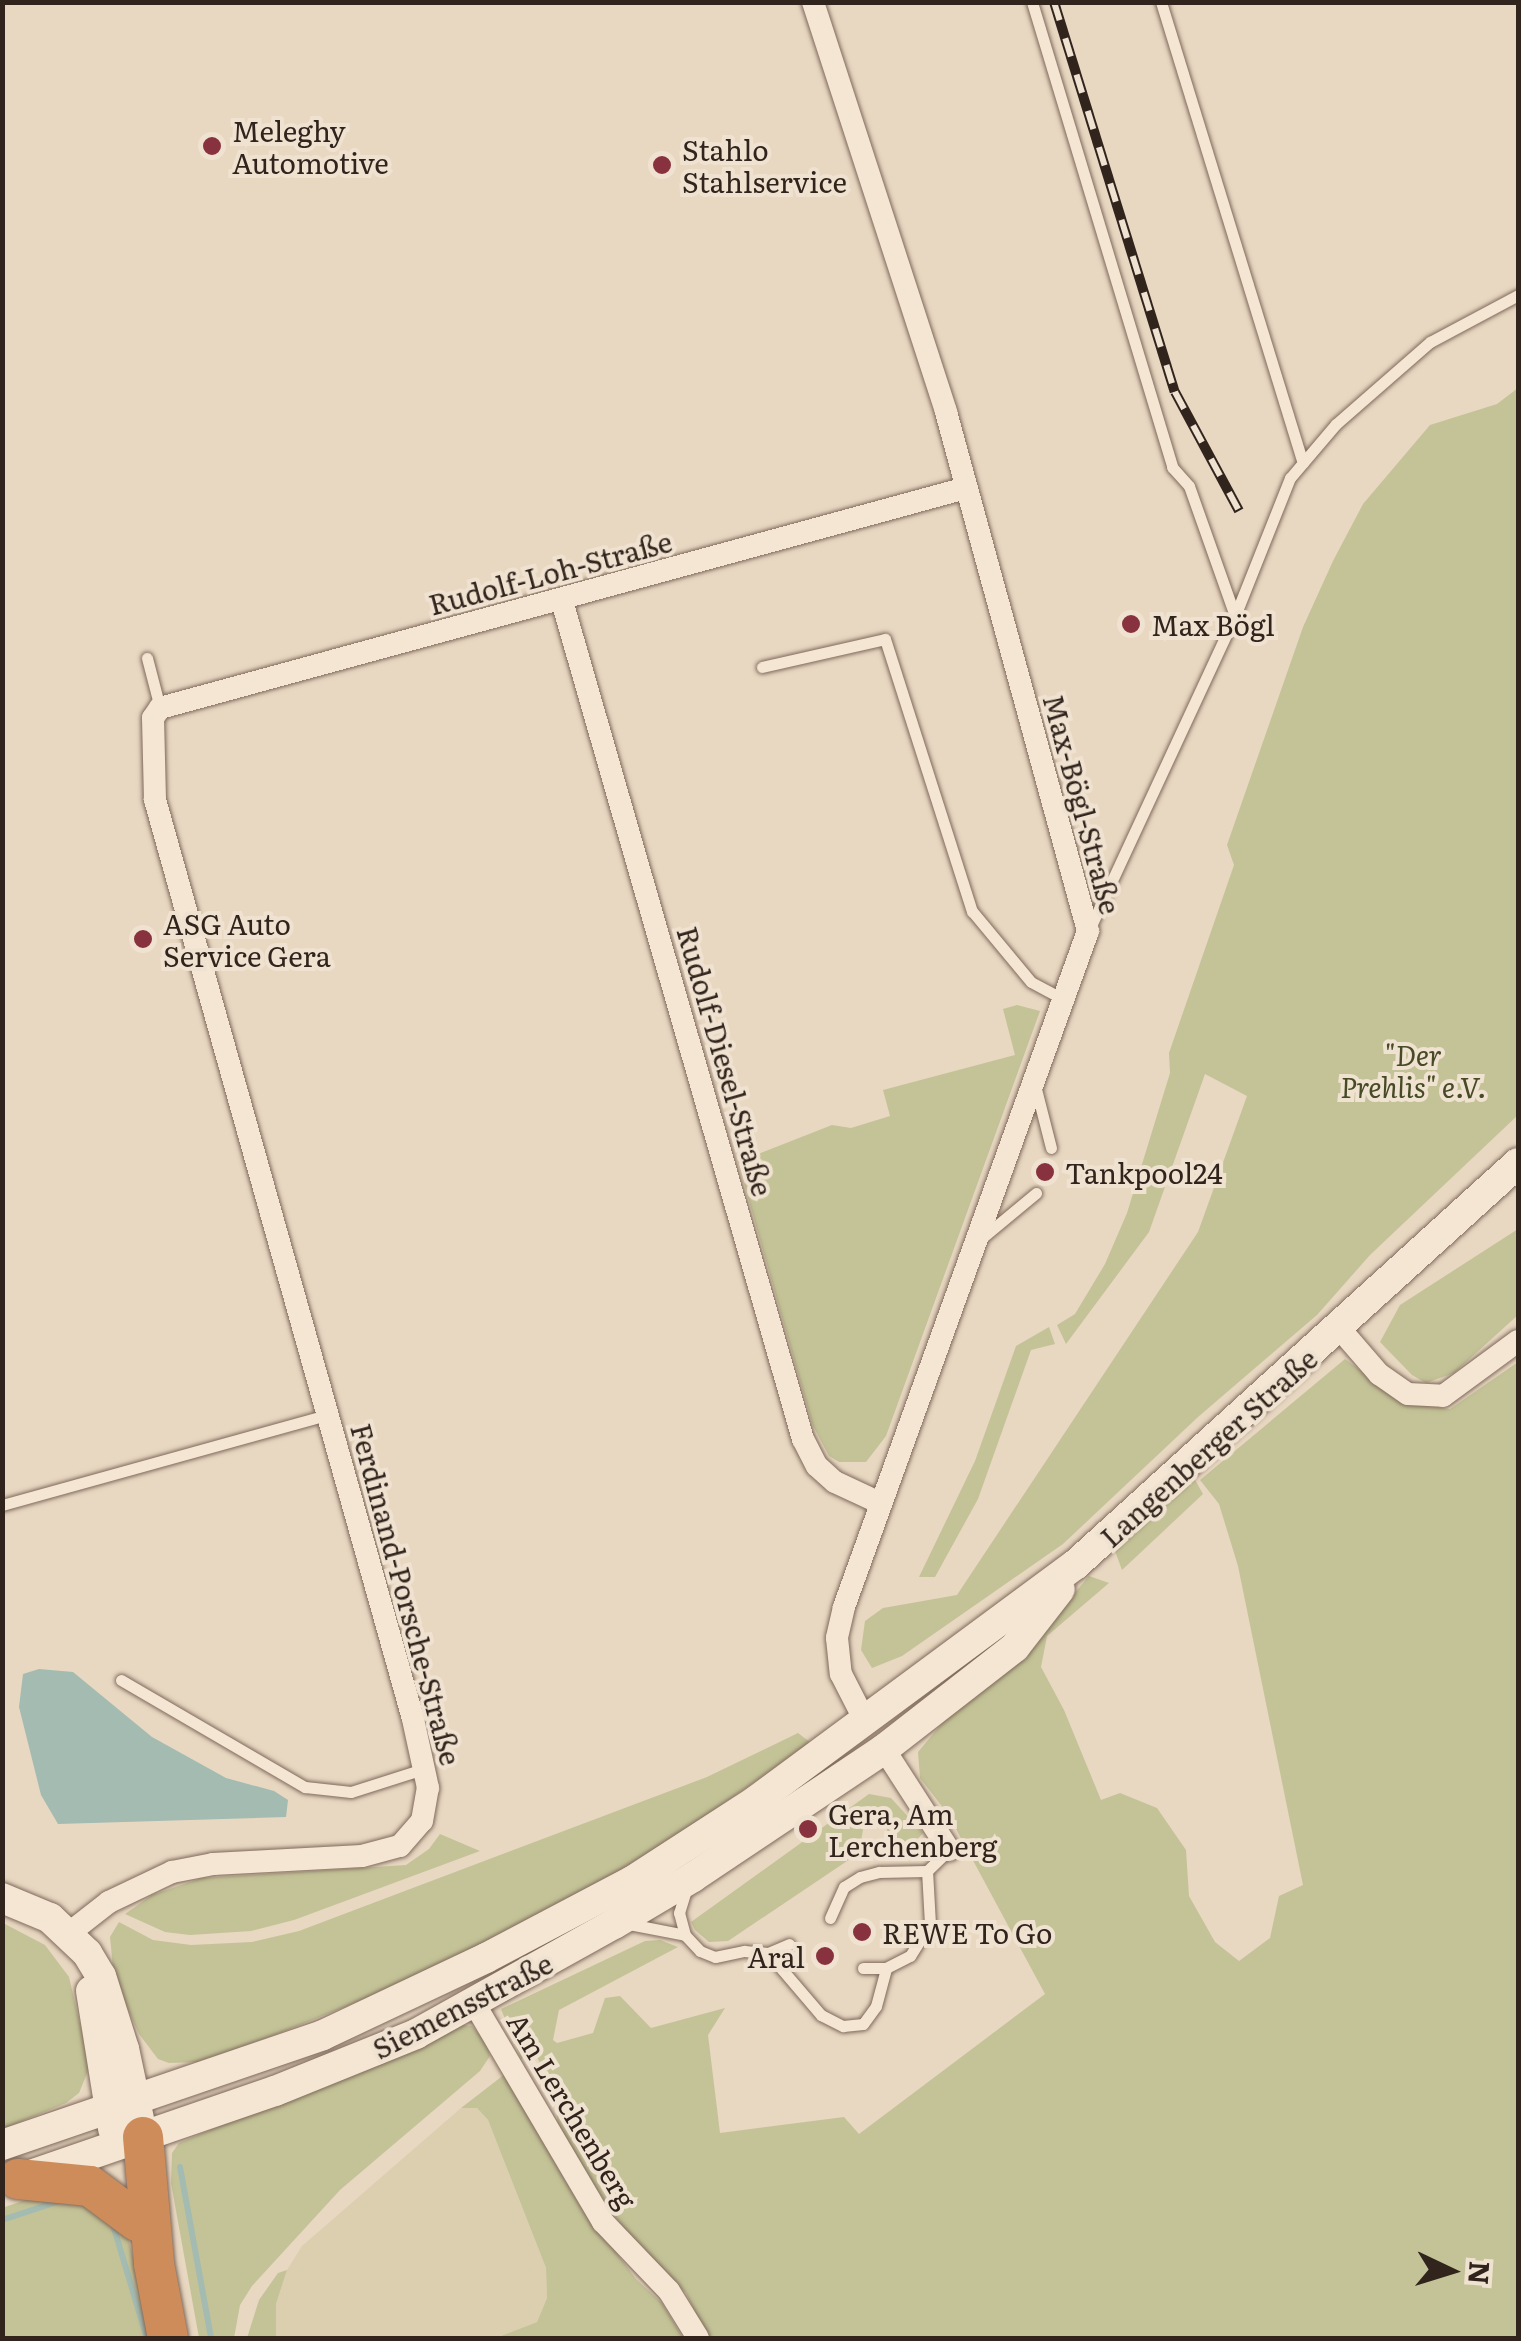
<!DOCTYPE html>
<html>
<head>
<meta charset="utf-8">
<style>
  body { margin:0 }
  #map { position:relative; width:1521px; height:2341px; overflow:hidden; background:#e8d7c1; font-family:Literata,serif }
  div>[style] { position:absolute }
  .farmland>* { inset:0; background:#dccfb0 }
  .green>* { inset:0; background:#c4c397 }
  .water>* { inset:0; background:#a3bbb1 }
  .stream>* { height:6px; margin:-3px; padding:0 3px; transform-origin:3px; border-radius:3px; background:#a3bbb1 }
  .roads { filter:drop-shadow(0 0 2px #7f695b) drop-shadow(0 0 2px #7f695b) }
  .service>* { height:11px; margin:-5.5px; padding:0 5.5px; transform-origin:5.5px; border-radius:5.5px; background:#f4e6d3 }
  .minor>* { height:22px; margin:-11px; padding:0 11px; transform-origin:11px; border-radius:11px; background:#f4e6d3 }
  .secondary>* { height:30px; margin:-15px; padding:0 15px; transform-origin:15px; border-radius:15px; background:#f4e6d3 }
  .motorway>* { height:40px; margin:-20px; padding:0 20px; transform-origin:20px; border-radius:20px; background:#ce8c5b }
  .rail>* { height:10px; margin-top:-5px; transform-origin:0; background:repeating-linear-gradient(90deg,#f0e2d0 0 19px,#31241d 0 38px); box-sizing:border-box; border-block:2px solid #31241d }
  .dots>* { width:28px; height:28px; translate:-50% -50%; box-sizing:border-box; border:5px solid #f0e2d0; border-radius:50% }
  span { translate:-50% -50%; white-space:nowrap; text-align:center; line-height:1.15; -webkit-text-stroke:8px #f0e2d0; paint-order:stroke }
  .poi-label { font-size:28px; color:#31241d }
  .left { translate:0 -50%; text-align:left }
  .right { translate:-100% -50%; text-align:right }
  .street-label { font-size:28px; color:#31241d }
  .park-label { font-size:28px; color:#464b26; font-style:italic }
  .frame { position:absolute; inset:0; border:5px solid #31241d; pointer-events:none }
  .north { position:absolute; left:1401px; top:2221px; width:100px; height:100px; -webkit-text-stroke:8px #f0e2d0; paint-order:stroke; rotate:94deg; font-size:28px; font-weight:700; line-height:40px; text-align:center; color:#31241d }
  .north::after { content:''; display:block; margin:auto; width:35px; height:45px; background:#31241d; clip-path:polygon(50% 0,100% 100%,50% 72%,0 100%) }
</style>
</head>
<body>
<div id="map">
  <div class="farmland">
    <div style="clip-path:polygon(461px 2108px,477px 2108px,488px 2120px,546px 2268px,547px 2298px,537px 2322px,496px 2338px,276px 2338px,276px 2304px,287px 2270px,302px 2246px)"></div>
  </div>
  <div class="green">
    <div style="clip-path:polygon(1518px 388px,1518px 1115px,1370px 1255px,1317px 1315px,1198px 1417px,1063px 1544px,902px 1656px,872px 1668px,861px 1650px,865px 1621px,883px 1608px,957px 1595px,1198px 1232px,1247px 1096px,1205px 1074px,1149px 1232px,1066px 1344px,1057px 1325px,1075px 1314px,1105px 1264px,1127px 1213px,1170px 1073px,1169px 1053px,1234px 865px,1227px 845px,1303px 627px,1333px 561px,1363px 504px,1430px 425px,1497px 404px)"></div>
    <div style="clip-path:polygon(1017px 1005px,1040px 1011px,886px 1436px,866px 1462px,839px 1462px,829px 1456px,813px 1426px,738px 1162px,832px 1125px,851px 1128px,890px 1116px,883px 1090px,1015px 1055px,1003px 1009px)"></div>
    <div style="clip-path:polygon(1518px 1229px,1518px 1315px,1454px 1373px,1426px 1383px,1412px 1375px,1380px 1342px,1400px 1305px)"></div>
    <div style="clip-path:polygon(1049px 1327px,1055px 1344px,1031px 1350px,978px 1499px,935px 1577px,919px 1577px,975px 1461px,1016px 1346px)"></div>
    <div style="clip-path:polygon(1345px 1359px,1403px 1402px,1450px 1409px,1518px 1362px,1518px 2338px,707px 2338px,686px 2293px,627px 2234px,588px 2176px,558px 2124px,552px 2084px,534px 2052px,521px 2059px,501px 2009px,645px 1941px,660px 1940px,678px 1947px,559px 2010px,553px 2040px,557px 2043px,593px 2033px,605px 1998px,620px 1996px,651px 2028px,725px 2008px,708px 2035px,720px 2133px,844px 2117px,859px 2134px,1045px 1994px,948px 1814px,920px 1778px,918px 1752px,944px 1721px,1036px 1639px,1089px 1576px,1109px 1583px,1047px 1636px,1041px 1667px,1064px 1710px,1101px 1800px,1120px 1793px,1157px 1808px,1186px 1850px,1189px 1896px,1215px 1942px,1239px 1961px,1270px 1938px,1279px 1896px,1303px 1885px,1238px 1566px,1219px 1504px,1200px 1480px)"></div>
    <div style="clip-path:polygon(1194px 1478px,1203px 1494px,1122px 1570px,1115px 1551px)"></div>
    <div style="clip-path:polygon(798px 1733px,811px 1743px,646px 1857px,419px 1977px,275px 2035px,198px 2062px,169px 2063px,158px 2059px,139px 2034px,114px 1978px,110px 1937px,119px 1922px,153px 1940px,191px 1945px,252px 1942px,299px 1931px,707px 1777px)"></div>
    <div style="clip-path:polygon(869px 1794px,891px 1798px,923px 1833px,915px 1842px,889px 1846px,886px 1821px,864px 1824px,859px 1853px,728px 1941px,709px 1942px,695px 1930px,691px 1922px)"></div>
    <div style="clip-path:polygon(440px 1834px,480px 1851px,294px 1920px,251px 1931px,190px 1935px,165px 1932px,125px 1914px,152px 1895px,202px 1878px,406px 1865px,429px 1849px)"></div>
    <div style="clip-path:polygon(3px 1923px,45px 1945px,69px 1977px,90px 2066px,79px 2093px,66px 2103px,3px 2129px)"></div>
    <div style="clip-path:polygon(462px 2025px,472px 2026px,486px 2042px,490px 2056px,480px 2071px,340px 2190px,252px 2286px,240px 2305px,234px 2338px,199px 2338px,171px 2183px,172px 2153px,179px 2143px)"></div>
    <div style="clip-path:polygon(505px 2074px,586px 2212px,636px 2279px,662px 2303px,683px 2338px,496px 2338px,537px 2322px,547px 2298px,546px 2268px,488px 2120px,477px 2108px,461px 2108px)"></div>
    <div style="clip-path:polygon(76px 2192px,127px 2234px,154px 2338px,3px 2338px,2px 2208px,40px 2195px)"></div>
    <div style="clip-path:polygon(287px 2270px,276px 2304px,276px 2338px,247px 2338px,259px 2300px,278px 2273px)"></div>
  </div>
  <div class="water">
    <div style="clip-path:polygon(39px 1669px,73px 1672px,152px 1737px,226px 1778px,274px 1791px,288px 1800px,286px 1817px,58px 1824px,41px 1795px,19px 1707px,23px 1674px)"></div>
  </div>
  <div class="stream">
    <div style="left:180px;top:2167px;width:174px;rotate:79.7deg"></div>
    <div style="left:2px;top:2220px;width:60px;rotate:-18.4deg"></div>
    <div style="left:113px;top:2225px;width:118px;rotate:73.3deg"></div>
  </div>
  <div class="roads">
    <div class="service">
      <div style="left:1032px;top:2px;width:486px;rotate:73.2deg"></div>
      <div style="left:1172px;top:467px;width:25px;rotate:48deg"></div>
      <div style="left:1189px;top:486px;width:138px;rotate:70.5deg"></div>
      <div style="left:1161px;top:2px;width:482px;rotate:72.9deg"></div>
      <div style="left:147px;top:658px;width:52px;rotate:75.4deg"></div>
      <div style="left:762px;top:667px;width:126px;rotate:-12.8deg"></div>
      <div style="left:885px;top:639px;width:286px;rotate:72.3deg"></div>
      <div style="left:972px;top:911px;width:92px;rotate:50.3deg"></div>
      <div style="left:1031px;top:982px;width:36px;rotate:28deg"></div>
      <div style="left:1090px;top:928px;width:344px;rotate:-65.1deg"></div>
      <div style="left:1235px;top:616px;width:149px;rotate:-68.3deg"></div>
      <div style="left:1290px;top:478px;width:71px;rotate:-49.6deg"></div>
      <div style="left:1336px;top:424px;width:125px;rotate:-41.1deg"></div>
      <div style="left:1430px;top:342px;width:100px;rotate:-28.1deg"></div>
      <div style="left:1035px;top:1085px;width:65px;rotate:75.7deg"></div>
      <div style="left:983px;top:1237px;width:69px;rotate:-39.7deg"></div>
      <div style="left:2px;top:1505px;width:337px;rotate:-15.5deg"></div>
      <div style="left:121px;top:1680px;width:213px;rotate:30.2deg"></div>
      <div style="left:305px;top:1787px;width:46px;rotate:6.2deg"></div>
      <div style="left:351px;top:1792px;width:79px;rotate:-17.7deg"></div>
      <div style="left:830px;top:1918px;width:34px;rotate:-66deg"></div>
      <div style="left:844px;top:1887px;width:19px;rotate:-32deg"></div>
      <div style="left:860px;top:1877px;width:20px;rotate:-15deg"></div>
      <div style="left:879px;top:1872px;width:48px;rotate:-1.2deg"></div>
      <div style="left:629px;top:1924px;width:57px;rotate:11.1deg"></div>
      <div style="left:685px;top:1935px;width:22px;rotate:47deg"></div>
      <div style="left:700px;top:1951px;width:16px;rotate:22deg"></div>
      <div style="left:715px;top:1957px;width:30px;rotate:-12deg"></div>
      <div style="left:744px;top:1951px;width:24px;rotate:5deg"></div>
      <div style="left:768px;top:1953px;width:82px;rotate:49.5deg"></div>
      <div style="left:821px;top:2015px;width:25px;rotate:27deg"></div>
      <div style="left:843px;top:2026px;width:20px;rotate:-6deg"></div>
      <div style="left:863px;top:2024px;width:22px;rotate:-54deg"></div>
      <div style="left:876px;top:2006px;width:39px;rotate:-75deg"></div>
      <div style="left:886px;top:1968px;width:27px;rotate:-27deg"></div>
      <div style="left:910px;top:1956px;width:38px;rotate:-58deg"></div>
      <div style="left:930px;top:1924px;width:53px;rotate:-93.2deg"></div>
      <div style="left:927px;top:1871px;width:30px;rotate:-44deg"></div>
      <div style="left:685px;top:1935px;width:23px;rotate:-105deg"></div>
      <div style="left:679px;top:1913px;width:27px;rotate:-73deg"></div>
      <div style="left:768px;top:1953px;width:23px;rotate:-23deg"></div>
      <div style="left:863px;top:1968px;width:23px"></div>
    </div>
    <div class="minor">
      <div style="left:813px;top:2px;width:431px;rotate:72deg"></div>
      <div style="left:946px;top:412px;width:538px;rotate:74.7deg"></div>
      <div style="left:1088px;top:931px;width:719px;rotate:109.85deg"></div>
      <div style="left:844px;top:1607px;width:32px;rotate:103deg"></div>
      <div style="left:837px;top:1638px;width:36px;rotate:84deg"></div>
      <div style="left:841px;top:1674px;width:53px;rotate:62.9deg"></div>
      <div style="left:562px;top:601px;width:872px;rotate:73.96deg"></div>
      <div style="left:803px;top:1439px;width:30px;rotate:63deg"></div>
      <div style="left:817px;top:1466px;width:24px;rotate:42deg"></div>
      <div style="left:835px;top:1482px;width:50px;rotate:25deg"></div>
      <div style="left:1340px;top:1329px;width:60px;rotate:49.1deg"></div>
      <div style="left:1379px;top:1374px;width:35px;rotate:35deg"></div>
      <div style="left:1408px;top:1394px;width:35px;rotate:3deg"></div>
      <div style="left:1443px;top:1396px;width:93px;rotate:-36.3deg"></div>
      <div style="left:884px;top:1749px;width:120px;rotate:57.2deg"></div>
      <div style="left:68px;top:1934px;width:52px;rotate:-38deg"></div>
      <div style="left:109px;top:1902px;width:70px;rotate:-25.5deg"></div>
      <div style="left:172px;top:1872px;width:42px;rotate:-11deg"></div>
      <div style="left:213px;top:1864px;width:149px;rotate:-3.1deg"></div>
      <div style="left:362px;top:1856px;width:39px;rotate:-15deg"></div>
      <div style="left:400px;top:1846px;width:33px;rotate:-49deg"></div>
      <div style="left:422px;top:1821px;width:34px;rotate:-80deg"></div>
      <div style="left:428px;top:1788px;width:71px;rotate:-102.3deg"></div>
      <div style="left:413px;top:1719px;width:955px;rotate:-105.68deg"></div>
      <div style="left:155px;top:800px;width:82px;rotate:-91.4deg"></div>
      <div style="left:153px;top:718px;width:12px;rotate:-55deg"></div>
      <div style="left:160px;top:708px;width:835px;rotate:-15.27deg"></div>
      <div style="left:474px;top:2003px;width:254px;rotate:59.5deg"></div>
      <div style="left:603px;top:2222px;width:95px;rotate:46.3deg"></div>
      <div style="left:669px;top:2291px;width:55px;rotate:58.3deg"></div>
    </div>
    <div class="secondary">
      <div style="left:2px;top:1898px;width:52px;rotate:22.6deg"></div>
      <div style="left:50px;top:1918px;width:51px;rotate:43.4deg"></div>
      <div style="left:87px;top:1953px;width:27px;rotate:59deg"></div>
      <div style="left:101px;top:1976px;width:77px;rotate:72.5deg"></div>
      <div style="left:124px;top:2049px;width:72px;rotate:77.9deg"></div>
      <div style="left:91px;top:1991px;width:140px;rotate:80.9deg"></div>
      <div style="left:2px;top:2145px;width:339px;rotate:-18.9deg"></div>
      <div style="left:323px;top:2035px;width:180px;rotate:-25.3deg"></div>
      <div style="left:486px;top:1958px;width:165px;rotate:-27.8deg"></div>
      <div style="left:632px;top:1881px;width:149px;rotate:-32.9deg"></div>
      <div style="left:757px;top:1800px;width:395px;rotate:-36.5deg"></div>
      <div style="left:1075px;top:1565px;width:598px;rotate:-42.22deg"></div>
      <div style="left:25px;top:2177px;width:264px;rotate:-19deg"></div>
      <div style="left:275px;top:2091px;width:152px;rotate:-22deg"></div>
      <div style="left:416px;top:2034px;width:227px;rotate:-29.1deg"></div>
      <div style="left:614px;top:1924px;width:92px;rotate:-30.7deg"></div>
      <div style="left:693px;top:1877px;width:230px;rotate:-33.8deg"></div>
      <div style="left:884px;top:1749px;width:166px;rotate:-37.9deg"></div>
      <div style="left:1015px;top:1647px;width:73px;rotate:-52.2deg"></div>
    </div>
    <div class="motorway">
      <div style="left:143px;top:2137px;width:127px;rotate:85deg"></div>
      <div style="left:154px;top:2264px;width:75px;rotate:79.3deg"></div>
      <div style="left:18px;top:2179px;width:72px;rotate:5.6deg"></div>
      <div style="left:90px;top:2186px;width:59px;rotate:36.7deg"></div>
    </div>
  </div>
  <div class="rail">
    <div style="left:1054px;top:2px;width:408px;rotate:72.8deg"></div>
    <div style="left:1175px;top:392px;width:135px;rotate:61.7deg"></div>
  </div>
  <div class="dots">
    <div style="left:212px;top:146px;background:#87323e"></div>
    <div style="left:662px;top:165px;background:#87323e"></div>
    <div style="left:1131px;top:624px;background:#87323e"></div>
    <div style="left:143px;top:939px;background:#87323e"></div>
    <div style="left:1045px;top:1172px;background:#87323e"></div>
    <div style="left:808px;top:1829px;background:#87323e"></div>
    <div style="left:862px;top:1932px;background:#87323e"></div>
    <div style="left:825px;top:1956px;background:#87323e"></div>
  </div>
  <div class="poi-label">
    <span class="left" style="left:232px;top:146px">Meleghy<br>Automotive</span>
    <span class="left" style="left:682px;top:165px">Stahlo<br>Stahlservice</span>
    <span class="left" style="left:1151px;top:624px">Max Bögl</span>
    <span class="left" style="left:163px;top:939px">ASG Auto<br>Service Gera</span>
    <span class="left" style="left:1065px;top:1172px">Tankpool24</span>
    <span class="left" style="left:828px;top:1829px">Gera, Am<br>Lerchenberg</span>
    <span class="left" style="left:882px;top:1932px">REWE To Go</span>
    <span class="right" style="left:805px;top:1956px">Aral</span>
  </div>
  <div class="street-label">
    <span style="left:550px;top:572px;rotate:-15deg">Rudolf-Loh-Straße</span>
    <span style="left:1083px;top:804px;rotate:75deg">Max-Bögl-Straße</span>
    <span style="left:726px;top:1061px;rotate:74deg">Rudolf-Diesel-Straße</span>
    <span style="left:1208px;top:1447px;rotate:-42deg">Langenberger Straße</span>
    <span style="left:407px;top:1594px;rotate:75deg">Ferdinand-Porsche-Straße</span>
    <span style="left:462px;top:2005px;rotate:-27deg">Siemensstraße</span>
    <span style="left:573px;top:2110px;rotate:59deg">Am Lerchenberg</span>
  </div>
  <div class="park-label">
    <span style="left:1413px;top:1070px">"Der<br>Prehlis" e.V.</span>
  </div>
  <div class="frame"></div>
  <div class="north">N</div>
</div>
</body>
</html>
